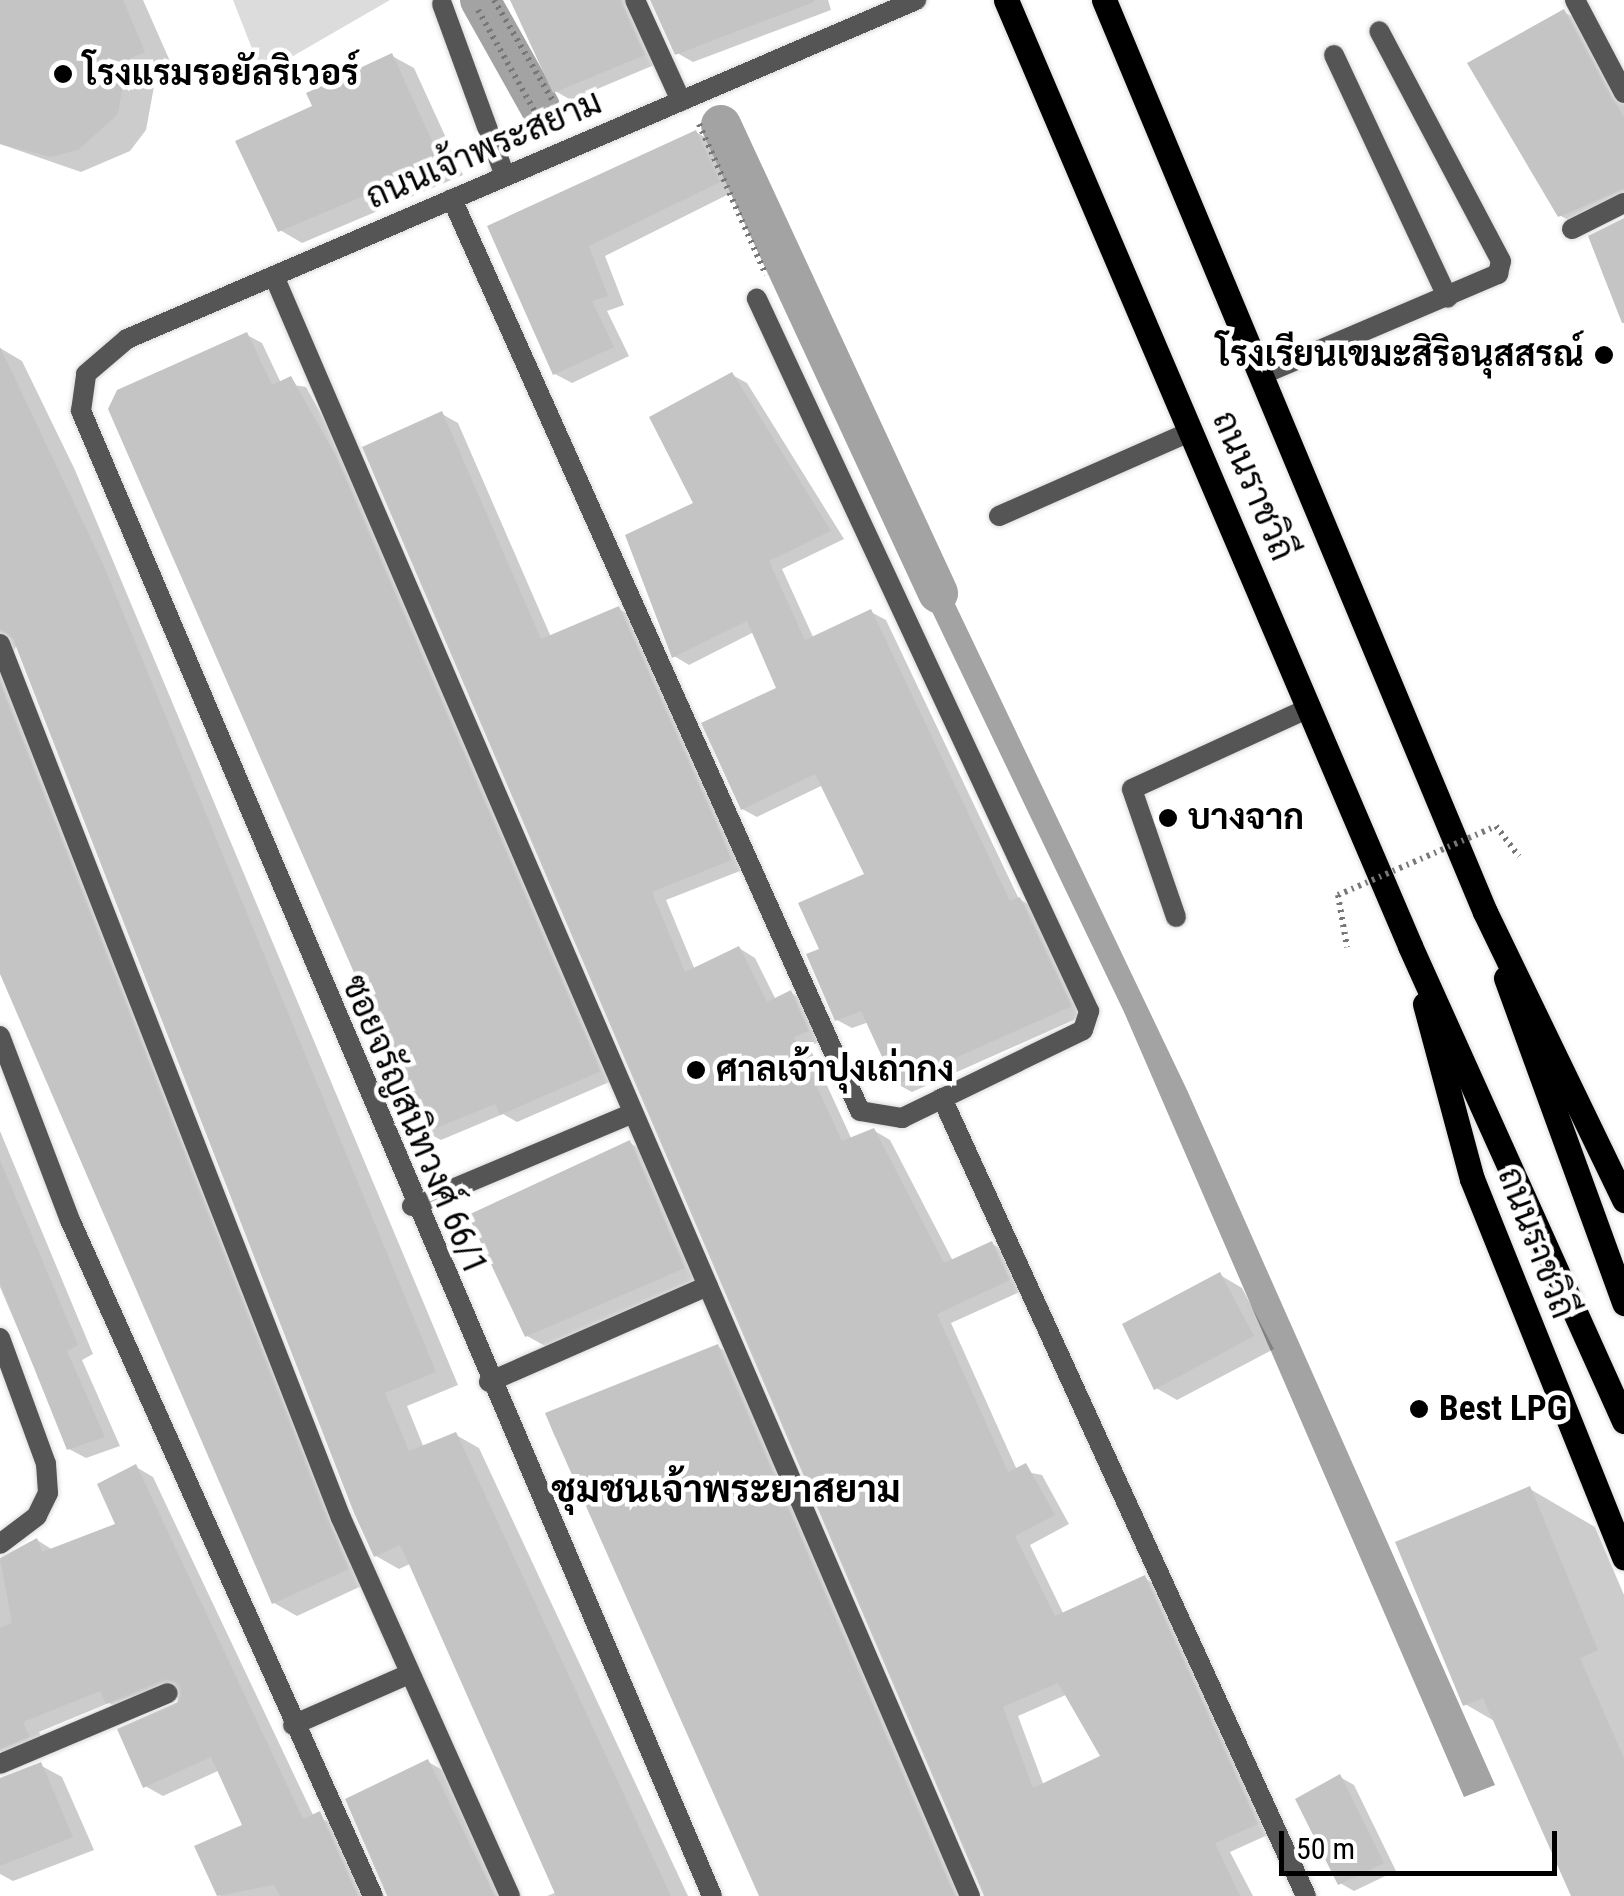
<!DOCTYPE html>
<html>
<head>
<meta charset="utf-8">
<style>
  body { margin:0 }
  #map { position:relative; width:1624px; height:1896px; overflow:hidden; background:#fff; font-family:"Roboto Condensed",Sarabun,sans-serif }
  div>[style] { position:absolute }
  .green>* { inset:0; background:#dcdcdc }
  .water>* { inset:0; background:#a3a3a3 }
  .shadow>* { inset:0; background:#0003 }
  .canal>* { height:40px; margin:-20px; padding:0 20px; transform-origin:20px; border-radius:20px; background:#a3a3a3 }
  .building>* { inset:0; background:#c4c4c4 }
  .path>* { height:6px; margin-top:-3px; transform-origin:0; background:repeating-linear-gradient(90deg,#777 0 2.5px,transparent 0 7.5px) }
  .roads { filter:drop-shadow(0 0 2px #dbdbdb) drop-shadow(0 0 2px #dbdbdb) }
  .lane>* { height:20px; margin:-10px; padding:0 10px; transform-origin:10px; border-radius:10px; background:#555 }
  .street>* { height:20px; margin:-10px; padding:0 10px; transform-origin:10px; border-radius:10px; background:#555 }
  .primary>* { height:25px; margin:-12.5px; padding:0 12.5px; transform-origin:12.5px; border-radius:12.5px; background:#000 }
  .path-bridge>* { height:6px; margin-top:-3px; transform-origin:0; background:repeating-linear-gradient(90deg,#777 0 2.5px,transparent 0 7.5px) }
  .dots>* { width:28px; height:28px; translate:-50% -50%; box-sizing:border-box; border:5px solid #fff; border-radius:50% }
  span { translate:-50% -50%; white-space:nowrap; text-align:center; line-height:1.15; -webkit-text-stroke:9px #fff; paint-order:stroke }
  .poi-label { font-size:35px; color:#000; font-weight:700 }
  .left { translate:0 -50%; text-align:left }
  .right { translate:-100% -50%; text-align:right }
  .street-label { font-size:35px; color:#000 }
  .neighbourhood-label { font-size:38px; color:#000; font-weight:700 }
  .scale { position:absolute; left:1279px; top:1831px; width:278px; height:45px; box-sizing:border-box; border:5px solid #000; border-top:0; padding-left:12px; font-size:30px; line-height:35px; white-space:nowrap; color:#000; -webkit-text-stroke:8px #fff; paint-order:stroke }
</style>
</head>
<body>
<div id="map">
  <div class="green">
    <div style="clip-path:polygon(233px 0,390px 0,262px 74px)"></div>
  </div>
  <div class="water">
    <div style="clip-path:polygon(925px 541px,1187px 1090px,1495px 1785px,1464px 1797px,1124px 1012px,904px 553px)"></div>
  </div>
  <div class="shadow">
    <div style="clip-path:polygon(0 0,143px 0,173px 68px,156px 76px,146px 130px,130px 151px,81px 172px,0 144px)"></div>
    <div style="clip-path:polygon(512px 0,644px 0,659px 63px,571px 100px,555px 91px)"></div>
    <div style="clip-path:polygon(653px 0,828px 0,831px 10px,693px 62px,677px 53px)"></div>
    <div style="clip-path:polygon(1564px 12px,1582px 22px,1624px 102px,1624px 206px,1578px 225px,1559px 215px)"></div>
    <div style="clip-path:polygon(392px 56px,414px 68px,463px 175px,302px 243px,280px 230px,315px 107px)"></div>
    <div style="clip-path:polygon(696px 132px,713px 142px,735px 191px,605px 256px,624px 305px,607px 311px,629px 356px,572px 383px,555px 374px,490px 227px)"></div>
    <div style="clip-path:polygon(247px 335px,262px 343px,281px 383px,306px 387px,352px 469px,614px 1080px,517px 1122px,503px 1114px,441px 1140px,426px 1132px)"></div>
    <div style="clip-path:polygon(0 348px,22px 361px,75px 470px,458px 1385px,407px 1406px,424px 1448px,456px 1435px,479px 1448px,688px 1896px,547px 1896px,557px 1892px,412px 1563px,399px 1569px,376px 1556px,17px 644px,9px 663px,370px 1582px,297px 1616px,274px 1603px,0 967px)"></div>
    <div style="clip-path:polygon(732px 375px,747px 383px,844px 539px,782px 569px,814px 639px,871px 612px,886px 620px,1019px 899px,1035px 908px,1085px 1015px,912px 1092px,897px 1084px,869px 1022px,852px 1028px,837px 1020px,822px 951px,868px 875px,823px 785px,757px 817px,742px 809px,779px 690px,754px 632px,689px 665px,674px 656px,696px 504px)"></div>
    <div style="clip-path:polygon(evenodd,442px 414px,458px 423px,551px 637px,619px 609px,635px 618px,745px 869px,666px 900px,695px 970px,739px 948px,755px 958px,776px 1000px,791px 993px,807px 1002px,824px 1040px,809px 1046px,852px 1140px,873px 1130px,890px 1140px,953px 1261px,992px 1244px,1008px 1253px,1024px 1290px,951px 1323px,1017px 1470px,1042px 1475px,1069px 1524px,1030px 1545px,1064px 1615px,1144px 1578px,1160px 1587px,1272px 1833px,1230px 1852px,1253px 1896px,984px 1896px,442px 414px,1068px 1694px,1104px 1757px,1044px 1786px,1018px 1716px,1068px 1694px)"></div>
    <div style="clip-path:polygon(0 1131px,93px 1354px,82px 1360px,120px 1446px,86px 1458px,69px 1449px,0 1287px)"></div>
    <div style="clip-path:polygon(630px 1143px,659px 1160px,713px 1284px,556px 1352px,527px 1336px)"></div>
    <div style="clip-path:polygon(1220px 1275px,1242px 1288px,1274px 1349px,1177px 1400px,1156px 1388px)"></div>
    <div style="clip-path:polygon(718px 1347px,734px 1356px,966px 1896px,763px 1896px)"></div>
    <div style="clip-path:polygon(136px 1467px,153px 1477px,314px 1817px,337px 1824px,370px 1896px,220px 1896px,198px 1847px,246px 1827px,220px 1770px,163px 1796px,145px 1786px,180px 1695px,126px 1713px,109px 1703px,39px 1732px,46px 1746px,14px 1760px,0 1751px,0 1560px,37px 1540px,53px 1550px,119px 1526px)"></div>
    <div style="clip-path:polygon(1530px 1489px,1595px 1527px,1624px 1595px,1624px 1896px,1574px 1896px,1496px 1722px,1465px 1704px)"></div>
    <div style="clip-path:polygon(428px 1762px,452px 1775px,510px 1896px,393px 1896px)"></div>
    <div style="clip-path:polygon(40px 1765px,62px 1777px,94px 1850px,13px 1881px,0 1874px,0 1779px)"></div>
    <div style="clip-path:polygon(1340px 1777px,1354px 1785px,1396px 1871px,1354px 1891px,1340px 1883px)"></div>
  </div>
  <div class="canal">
    <div style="left:480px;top:0;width:123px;rotate:60.7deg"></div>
    <div style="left:721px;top:125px;width:516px;rotate:65.12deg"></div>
  </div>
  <div class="building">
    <div style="clip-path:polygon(0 0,123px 0,145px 52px,127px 60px,118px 114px,78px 150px,51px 157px,0 144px)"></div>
    <div style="clip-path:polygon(510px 0,621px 0,645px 55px,553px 93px)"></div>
    <div style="clip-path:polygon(650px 0,814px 0,814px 2px,675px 55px)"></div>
    <div style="clip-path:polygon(1564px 9px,1624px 118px,1624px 189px,1558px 217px,1467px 63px)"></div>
    <div style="clip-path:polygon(392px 53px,442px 163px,278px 232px,235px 141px,312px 106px,306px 93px)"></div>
    <div style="clip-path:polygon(696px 130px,720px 182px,589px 246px,608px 296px,592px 301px,614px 347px,553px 375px,487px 226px)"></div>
    <div style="clip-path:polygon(1624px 218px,1624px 323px,1622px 323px,1588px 236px)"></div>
    <div style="clip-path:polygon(247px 332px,272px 385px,291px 376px,337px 458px,601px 1071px,500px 1115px,495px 1104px,424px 1133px,108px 409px,117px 390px)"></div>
    <div style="clip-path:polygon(0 347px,103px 564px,436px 1372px,385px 1393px,409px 1451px,456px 1432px,671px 1896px,556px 1896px,404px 1553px,400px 1545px,374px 1557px,354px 1513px,13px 639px,0 630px)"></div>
    <div style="clip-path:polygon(732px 372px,831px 531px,769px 561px,805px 640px,871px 609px,1010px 901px,1020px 897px,1072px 1006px,895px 1085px,861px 1011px,835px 1021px,806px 954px,819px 949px,798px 903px,864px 874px,815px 774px,741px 810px,701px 723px,776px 688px,747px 621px,672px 658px,625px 535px,693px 503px,649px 417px)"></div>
    <div style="clip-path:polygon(evenodd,442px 411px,541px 639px,619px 606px,716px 822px,731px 860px,652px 892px,685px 972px,739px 946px,767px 1002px,791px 990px,809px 1031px,794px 1037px,842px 1141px,874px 1128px,944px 1263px,992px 1241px,1010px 1280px,937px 1314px,1008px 1472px,1026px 1463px,1055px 1515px,1015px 1536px,1055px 1616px,1145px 1575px,1258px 1824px,1215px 1843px,1240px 1896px,984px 1896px,362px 447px,442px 411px,1058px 1683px,1100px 1756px,1033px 1788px,1003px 1707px,1058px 1683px)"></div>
    <div style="clip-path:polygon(0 682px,349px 1569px,272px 1604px,0 974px)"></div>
    <div style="clip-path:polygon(630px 1140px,685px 1268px,525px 1337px,468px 1215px)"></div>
    <div style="clip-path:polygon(0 1160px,78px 1345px,67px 1351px,105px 1437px,67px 1450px,0 1283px)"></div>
    <div style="clip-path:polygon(1220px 1272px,1254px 1336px,1154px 1390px,1122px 1324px)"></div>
    <div style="clip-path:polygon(718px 1344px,955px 1896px,759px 1896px,553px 1432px,545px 1413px)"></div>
    <div style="clip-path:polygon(136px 1464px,303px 1819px,320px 1811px,358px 1896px,280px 1896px,274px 1885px,217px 1896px,194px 1846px,242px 1825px,211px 1757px,143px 1788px,117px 1729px,178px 1702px,175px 1682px,106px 1704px,100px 1691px,23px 1722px,30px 1737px,0 1749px,0 1628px,12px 1623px,0 1558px,37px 1538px,42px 1552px,115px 1524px,97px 1484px)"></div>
    <div style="clip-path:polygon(1530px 1486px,1598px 1650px,1580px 1658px,1624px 1758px,1624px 1896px,1571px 1896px,1483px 1698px,1463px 1706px,1395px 1542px)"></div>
    <div style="clip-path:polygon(428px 1759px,495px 1896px,387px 1896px,345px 1799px)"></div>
    <div style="clip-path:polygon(41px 1762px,73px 1837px,0 1866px,0 1778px)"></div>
    <div style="clip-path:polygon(1340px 1774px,1384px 1863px,1338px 1885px,1295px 1799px)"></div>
  </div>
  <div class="path">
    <div style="left:494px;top:0;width:143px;rotate:59.7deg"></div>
    <div style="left:478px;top:10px;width:137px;rotate:60.8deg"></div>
    <div style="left:699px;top:124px;width:165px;rotate:66.1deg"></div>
    <div style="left:1496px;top:826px;width:38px;rotate:53deg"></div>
    <div style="left:1338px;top:895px;width:53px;rotate:80.2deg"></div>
  </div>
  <div class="roads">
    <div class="lane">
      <div style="left:442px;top:4px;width:183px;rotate:69.9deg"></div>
      <div style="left:1334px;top:55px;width:268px;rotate:64.9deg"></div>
      <div style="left:1261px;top:375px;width:258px;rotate:-23.1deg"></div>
      <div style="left:1498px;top:274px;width:13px;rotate:-77deg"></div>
      <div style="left:1501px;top:261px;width:260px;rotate:-117.9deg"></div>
      <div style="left:0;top:644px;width:938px;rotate:68.69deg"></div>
      <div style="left:341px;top:1518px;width:414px;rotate:65.9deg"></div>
      <div style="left:1176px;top:917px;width:135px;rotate:-109deg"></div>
      <div style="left:1132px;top:789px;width:195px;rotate:-24.6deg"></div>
      <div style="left:0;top:1036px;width:197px;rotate:69.2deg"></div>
      <div style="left:70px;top:1220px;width:741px;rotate:65.86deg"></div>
      <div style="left:0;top:1338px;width:134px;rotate:69.9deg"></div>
      <div style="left:46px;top:1464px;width:29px;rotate:86deg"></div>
      <div style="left:48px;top:1493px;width:25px;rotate:116deg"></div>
      <div style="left:37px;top:1516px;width:46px;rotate:142.9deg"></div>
      <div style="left:293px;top:1725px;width:127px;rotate:-23.7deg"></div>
    </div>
    <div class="street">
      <div style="left:635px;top:0;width:111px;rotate:65.5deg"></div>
      <div style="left:1575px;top:0;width:105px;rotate:62.2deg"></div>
      <div style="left:452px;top:199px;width:999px;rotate:65.9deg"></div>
      <div style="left:860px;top:1111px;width:43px;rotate:9.5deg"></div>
      <div style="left:902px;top:1118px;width:201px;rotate:-25.9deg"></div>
      <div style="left:1083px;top:1030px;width:20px;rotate:-72deg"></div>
      <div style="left:1089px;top:1011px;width:786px;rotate:-115deg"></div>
      <div style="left:1572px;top:229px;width:58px;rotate:-26.6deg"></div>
      <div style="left:274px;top:276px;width:1763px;rotate:66.75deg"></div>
      <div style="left:999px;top:516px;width:211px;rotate:-23.8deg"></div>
      <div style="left:942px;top:1098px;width:877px;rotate:65.48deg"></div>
      <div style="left:412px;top:1206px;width:240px;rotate:-22.8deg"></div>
      <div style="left:489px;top:1382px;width:239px;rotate:-23.7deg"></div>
      <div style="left:0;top:1764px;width:182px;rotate:-22.9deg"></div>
      <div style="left:712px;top:1896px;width:1614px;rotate:-113.02deg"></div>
      <div style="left:81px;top:411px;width:37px;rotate:-82deg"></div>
      <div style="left:86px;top:374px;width:54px;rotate:-40.5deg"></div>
      <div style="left:127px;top:339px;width:859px;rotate:-23.25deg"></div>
    </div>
    <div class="primary">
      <div style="left:1006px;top:0;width:1029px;rotate:66.87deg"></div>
      <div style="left:1410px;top:946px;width:521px;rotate:65.75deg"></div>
      <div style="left:1104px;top:0;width:988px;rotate:67.33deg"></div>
      <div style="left:1485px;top:912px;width:320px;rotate:64.2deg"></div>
      <div style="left:1506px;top:978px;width:346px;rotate:70deg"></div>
      <div style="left:1425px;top:1004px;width:181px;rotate:75deg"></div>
      <div style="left:1472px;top:1179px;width:408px;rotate:68.1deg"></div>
    </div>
  </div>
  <div class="path-bridge">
    <div style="left:1338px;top:895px;width:172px;rotate:-23.6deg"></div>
  </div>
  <div class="dots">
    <div style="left:63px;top:74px;background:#000"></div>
    <div style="left:1604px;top:355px;background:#000"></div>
    <div style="left:1168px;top:818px;background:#000"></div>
    <div style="left:696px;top:1070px;background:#000"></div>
    <div style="left:1419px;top:1409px;background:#000"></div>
  </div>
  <div class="poi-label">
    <span class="left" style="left:83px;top:74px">โรงแรมรอยัลริเวอร์</span>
    <span class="right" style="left:1584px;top:355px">โรงเรียนเขมะสิริอนุสสรณ์</span>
    <span class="left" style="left:1188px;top:818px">บางจาก</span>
    <span class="left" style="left:716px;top:1070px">ศาลเจ้าปุงเถ่ากง</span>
    <span class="left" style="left:1439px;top:1409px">Best LPG</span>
  </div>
  <div class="street-label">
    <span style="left:484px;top:150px;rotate:-23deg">ถนนเจ้าพระสยาม</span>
    <span style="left:1253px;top:486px;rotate:67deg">ถนนราชวิถี</span>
    <span style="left:414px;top:1125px;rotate:67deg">ซอยจรัญสนิทวงศ์ 66/1</span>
    <span style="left:1536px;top:1243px;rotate:69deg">ถนนราชวิถี</span>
  </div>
  <div class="neighbourhood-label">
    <span style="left:726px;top:1490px">ชุมชนเจ้าพระยาสยาม</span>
  </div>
  <div class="scale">50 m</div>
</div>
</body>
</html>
